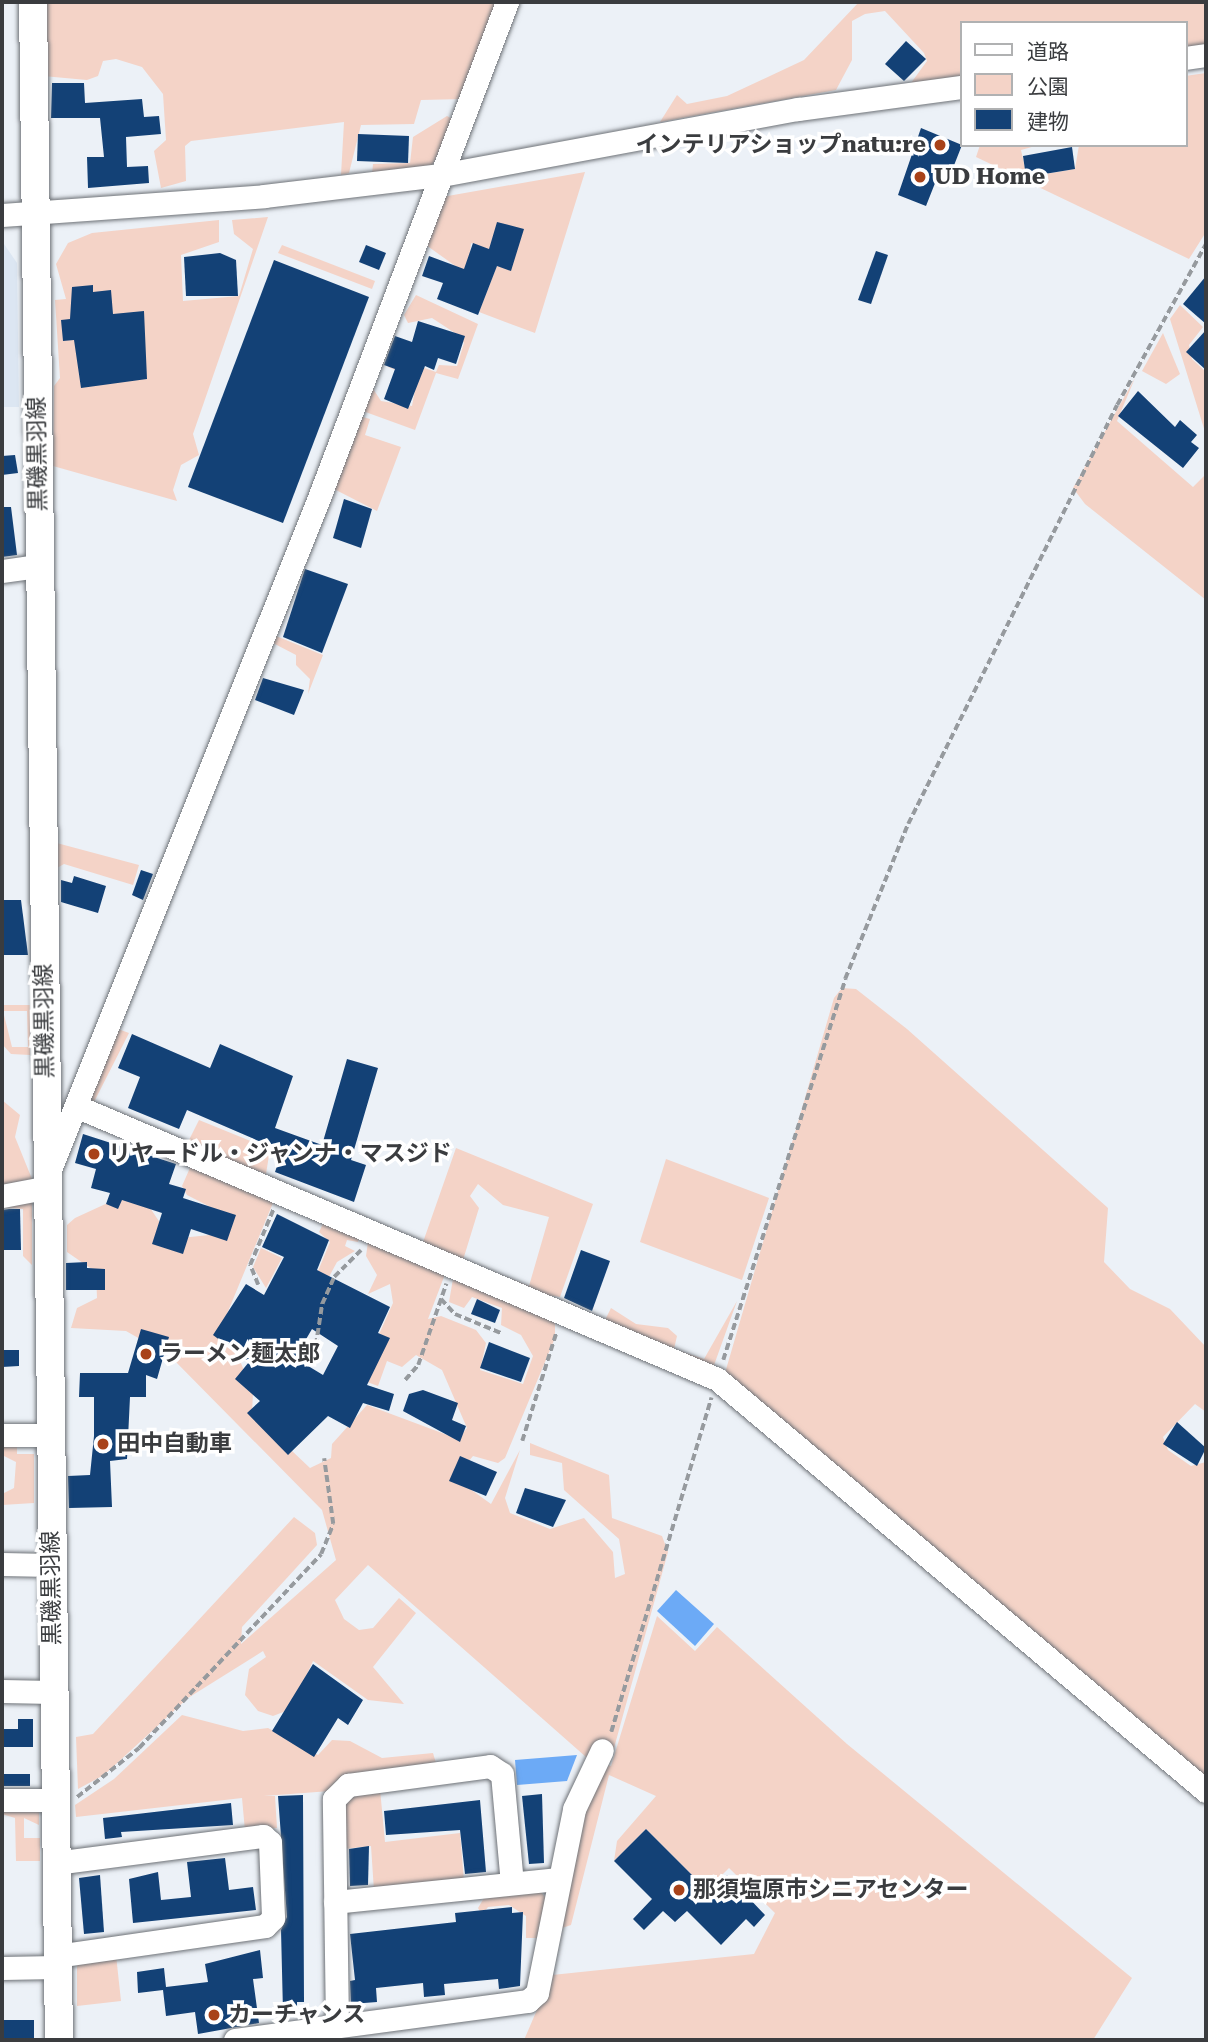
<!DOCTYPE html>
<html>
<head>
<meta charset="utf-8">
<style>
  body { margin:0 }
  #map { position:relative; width:1208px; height:2042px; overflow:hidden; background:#ecf1f7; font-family:"Roboto Serif","Noto Sans JP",serif }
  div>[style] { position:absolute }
  .built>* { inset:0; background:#dce6f2 }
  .green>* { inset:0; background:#f4d3c7 }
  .water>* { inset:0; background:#6caaf6 }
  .building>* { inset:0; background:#134176 }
  .path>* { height:3.5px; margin-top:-1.75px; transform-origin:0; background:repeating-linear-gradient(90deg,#969a9e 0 7px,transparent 0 10.5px) }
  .roads { filter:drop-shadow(0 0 2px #6e7277) drop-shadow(0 0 2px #6e7277) }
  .minor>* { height:23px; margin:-11.5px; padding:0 11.5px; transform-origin:11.5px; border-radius:11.5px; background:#fff }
  .major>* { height:28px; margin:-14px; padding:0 14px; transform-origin:14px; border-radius:14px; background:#fff }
  .dots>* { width:19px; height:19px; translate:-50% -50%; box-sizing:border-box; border:4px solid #fff; border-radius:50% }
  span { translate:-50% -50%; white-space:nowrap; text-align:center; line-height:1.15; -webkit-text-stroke:7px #fff; paint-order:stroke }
  .poi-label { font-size:23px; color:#3a3c3f; font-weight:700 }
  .right { translate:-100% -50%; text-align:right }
  .left { translate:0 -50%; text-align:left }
  .street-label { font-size:23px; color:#3a3c3f }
  .frame { position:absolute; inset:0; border:4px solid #3a3c3f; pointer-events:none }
  .legend { position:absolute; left:960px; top:21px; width:228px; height:126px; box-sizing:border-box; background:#fff; border:2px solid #b0b1b2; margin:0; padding:9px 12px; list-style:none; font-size:21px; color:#3a3c3f }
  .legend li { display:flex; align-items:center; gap:14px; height:35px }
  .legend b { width:35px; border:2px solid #b0b1b2 }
</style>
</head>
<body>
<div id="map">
  <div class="built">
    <div style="clip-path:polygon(2px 241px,17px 263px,19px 407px,2px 407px)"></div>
  </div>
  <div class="green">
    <div style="clip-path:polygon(41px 2px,499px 2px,464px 99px,421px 100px,414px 124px,361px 125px,349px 173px,341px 175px,344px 122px,191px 141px,185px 146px,186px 181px,161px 188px,154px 151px,166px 140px,163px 94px,142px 67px,116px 59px,103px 61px,98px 76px,87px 80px,43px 76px)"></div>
    <div style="clip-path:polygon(859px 2px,1206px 2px,1206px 49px,1185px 51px,1185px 23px,961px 23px,961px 76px,911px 83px,927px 61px,924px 53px,885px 11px,865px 14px,852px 21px,852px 60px,836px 90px,660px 122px,677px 95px,687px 104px,727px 96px,804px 60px)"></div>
    <div style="clip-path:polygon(1206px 73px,1206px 232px,1189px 259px,976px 157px,980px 145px,1039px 145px,1021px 150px,1027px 177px,1075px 169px,1079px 145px,1185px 145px,1185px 76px)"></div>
    <div style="clip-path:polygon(447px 116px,454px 120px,432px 166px,372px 174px,373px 164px,410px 163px,413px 137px)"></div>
    <div style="clip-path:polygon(585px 172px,535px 333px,479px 312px,501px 255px,471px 243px,468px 275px,426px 245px,442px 197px)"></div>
    <div style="clip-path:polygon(268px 217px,193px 434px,199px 455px,181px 465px,173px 490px,177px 501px,53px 466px,54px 386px,60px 378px,55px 300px,66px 299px,56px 264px,68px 243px,92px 233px,219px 220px,219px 242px,181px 255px,183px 301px,239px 296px,253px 249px,234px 234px,232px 220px)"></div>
    <div style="clip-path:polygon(282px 245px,375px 281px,372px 289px,278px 253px)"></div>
    <div style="clip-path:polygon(416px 295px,478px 324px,458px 379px,436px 373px,415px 430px,360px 410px,370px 384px,381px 401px,412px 406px,417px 379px,388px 367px,390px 356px,436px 372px,439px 365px,457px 366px,464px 343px,458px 335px,432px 318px,408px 323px,404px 315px)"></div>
    <div style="clip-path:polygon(1180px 305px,1203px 327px,1189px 345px,1192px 359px,1206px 372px,1206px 435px,1170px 319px)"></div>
    <div style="clip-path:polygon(1163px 333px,1180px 374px,1166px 384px,1142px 371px)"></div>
    <div style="clip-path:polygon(1135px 378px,1117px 421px,1193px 487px,1206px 474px,1206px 600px,1085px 504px,1073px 488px)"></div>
    <div style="clip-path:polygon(363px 417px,370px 419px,365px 435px,401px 447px,377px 511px,330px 487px,356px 419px)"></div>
    <div style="clip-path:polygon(284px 616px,276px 636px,323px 655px,308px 694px,310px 679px,296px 665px,296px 655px,271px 642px)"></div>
    <div style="clip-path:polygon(53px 842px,139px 865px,133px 885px,64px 864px,57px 868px)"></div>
    <div style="clip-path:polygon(842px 988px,856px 989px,907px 1029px,1108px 1208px,1104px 1262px,1130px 1289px,1170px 1309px,1206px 1347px,1206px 1412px,1195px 1404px,1163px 1437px,1168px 1450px,1191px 1466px,1206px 1462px,1206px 1784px,725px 1373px,834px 998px)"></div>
    <div style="clip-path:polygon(evenodd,30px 1005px,30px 1055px,11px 1054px,2px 1044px,2px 1005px,30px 1005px,27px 1011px,28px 1047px,12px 1047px,3px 1011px,27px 1011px)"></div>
    <div style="clip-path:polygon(118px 1029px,129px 1033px,93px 1104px,90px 1099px)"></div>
    <div style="clip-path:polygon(2px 1100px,20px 1115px,15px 1137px,32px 1179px,2px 1185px)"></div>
    <div style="clip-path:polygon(199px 1120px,270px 1149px,266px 1174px,193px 1147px,189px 1140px)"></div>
    <div style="clip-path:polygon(evenodd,456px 1148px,593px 1204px,560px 1297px,531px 1293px,422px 1245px,456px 1148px,478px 1184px,503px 1205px,549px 1217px,529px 1286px,463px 1260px,479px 1208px,470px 1196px,478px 1184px)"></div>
    <div style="clip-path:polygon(666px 1159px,769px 1198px,742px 1280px,640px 1242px)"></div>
    <div style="clip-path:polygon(193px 1161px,275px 1198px,224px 1321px,253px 1393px,252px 1413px,310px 1468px,331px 1458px,332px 1444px,367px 1405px,458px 1439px,467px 1428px,442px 1370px,416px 1355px,402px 1367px,387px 1361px,378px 1386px,359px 1379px,393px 1303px,390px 1284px,368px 1294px,377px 1275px,366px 1256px,368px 1242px,447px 1269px,428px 1319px,441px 1316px,476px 1330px,486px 1343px,480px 1370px,523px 1384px,533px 1356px,521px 1335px,501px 1325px,502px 1308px,472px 1297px,464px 1308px,449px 1302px,454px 1273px,555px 1317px,555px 1338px,505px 1458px,498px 1463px,473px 1456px,455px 1478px,491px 1504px,520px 1450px,505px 1498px,510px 1513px,550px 1529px,584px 1518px,613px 1552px,615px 1578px,625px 1574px,619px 1539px,564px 1490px,562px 1463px,530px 1455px,530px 1443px,609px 1475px,612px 1518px,662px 1536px,668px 1552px,614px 1748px,606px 1754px,586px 1757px,368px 1565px,335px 1600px,344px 1619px,359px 1630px,373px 1628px,399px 1598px,416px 1613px,373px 1667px,404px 1704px,368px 1700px,313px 1661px,291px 1709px,273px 1716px,258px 1711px,245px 1695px,249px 1669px,266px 1657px,263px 1651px,188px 1698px,104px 1775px,78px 1789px,76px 1737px,93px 1734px,294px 1517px,315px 1533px,317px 1545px,242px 1627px,241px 1644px,336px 1560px,322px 1510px,170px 1356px,126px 1331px,71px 1328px,77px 1308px,97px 1298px,96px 1272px,67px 1252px,67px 1225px,75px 1218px,112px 1201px,142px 1196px,171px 1239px,219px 1234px,226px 1215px,187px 1195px,182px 1186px)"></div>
    <div style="clip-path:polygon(32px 1199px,32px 1265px,23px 1256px,23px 1209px,2px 1207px)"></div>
    <div style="clip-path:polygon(327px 1215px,361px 1230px,358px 1242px,347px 1240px,345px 1246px,355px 1251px,337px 1262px,316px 1301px,318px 1271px,330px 1242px,319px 1232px)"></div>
    <div style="clip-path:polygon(261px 1248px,282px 1258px,266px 1288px,253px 1267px)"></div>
    <div style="clip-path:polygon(737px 1301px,713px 1368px,605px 1320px,611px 1308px,636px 1324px,668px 1328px,677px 1336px,674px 1349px,704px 1359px)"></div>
    <div style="clip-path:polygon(2px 1442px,17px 1442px,17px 1454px,34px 1454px,34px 1503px,2px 1505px,2px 1494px,14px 1488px,16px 1462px,2px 1455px)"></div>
    <div style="clip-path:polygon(657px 1616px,695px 1651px,717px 1627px,847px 1744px,1132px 1978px,1093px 2040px,524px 2040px,552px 1975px,754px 1954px,775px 1913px,729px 1868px,707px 1890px,646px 1829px,614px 1861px,617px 1841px,656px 1796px,609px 1775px,571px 1925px,559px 1929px,585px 1792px,604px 1764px,611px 1766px)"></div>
    <div style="clip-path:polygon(182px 1715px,243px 1731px,268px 1728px,318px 1755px,332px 1740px,350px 1741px,382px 1758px,433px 1753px,436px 1763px,330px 1791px,264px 1796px,275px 1796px,277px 1828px,245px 1831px,242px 1798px,76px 1817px,75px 1805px,114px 1779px)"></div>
    <div style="clip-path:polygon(380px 1789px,385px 1842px,460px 1833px,464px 1881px,374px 1891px,371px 1846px,344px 1849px,341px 1803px,349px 1793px)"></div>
    <div style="clip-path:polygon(2px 1807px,39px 1808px,39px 1825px,24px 1818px,24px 1838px,40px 1838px,40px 1861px,16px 1861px,15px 1818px,2px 1814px)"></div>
    <div style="clip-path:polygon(538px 1889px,547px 1899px,539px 1938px,526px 1938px,526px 1916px,509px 1905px,488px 1907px,482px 1915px,478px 1908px,487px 1893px)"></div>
    <div style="clip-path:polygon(116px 1955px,121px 2001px,77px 2006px,77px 1959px)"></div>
  </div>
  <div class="water">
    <div style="clip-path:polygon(676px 1590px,714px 1624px,695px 1646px,657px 1611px)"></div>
    <div style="clip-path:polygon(577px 1755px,567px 1781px,517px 1785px,515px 1760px)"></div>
  </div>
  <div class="building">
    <div style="clip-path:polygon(906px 41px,926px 59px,904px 81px,885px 64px)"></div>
    <div style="clip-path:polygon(52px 83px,84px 83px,85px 103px,142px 99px,144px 117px,159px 116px,161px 134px,126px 137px,127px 167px,148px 166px,149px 183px,88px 188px,87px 157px,104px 157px,100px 118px,51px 118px)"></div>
    <div style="clip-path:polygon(921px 128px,962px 145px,951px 173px,941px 168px,926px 206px,898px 195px)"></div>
    <div style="clip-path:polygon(358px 134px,409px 136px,408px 163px,357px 161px)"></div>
    <div style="clip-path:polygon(1072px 147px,1075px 169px,1026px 177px,1023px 156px)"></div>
    <div style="clip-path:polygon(497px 222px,524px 229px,511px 271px,497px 266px,478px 315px,437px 299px,443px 283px,422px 276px,429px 256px,464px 269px,473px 243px,489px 249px)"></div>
    <div style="clip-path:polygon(366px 245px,386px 253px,379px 270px,359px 262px)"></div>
    <div style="clip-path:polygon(876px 251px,888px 255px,871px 304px,858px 300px)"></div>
    <div style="clip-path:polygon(220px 253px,236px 260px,238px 296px,186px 296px,184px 257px)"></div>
    <div style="clip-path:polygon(274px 260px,369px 297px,283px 523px,188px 487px)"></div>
    <div style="clip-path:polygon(1206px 276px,1206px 324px,1183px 304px)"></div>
    <div style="clip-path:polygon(93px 285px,93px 292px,111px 290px,113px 314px,144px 311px,147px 379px,81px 388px,74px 340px,63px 341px,61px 320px,70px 319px,72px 287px)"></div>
    <div style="clip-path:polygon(418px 321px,465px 336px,456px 364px,438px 358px,434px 370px,425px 366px,408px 409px,384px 399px,395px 369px,384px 365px,395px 336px,412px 342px)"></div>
    <div style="clip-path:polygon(1206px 330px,1206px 370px,1186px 352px)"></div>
    <div style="clip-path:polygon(1138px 391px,1175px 427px,1180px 420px,1197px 435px,1191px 442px,1199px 448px,1183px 468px,1118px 416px)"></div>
    <div style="clip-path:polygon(15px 455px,18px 473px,2px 475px,2px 456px)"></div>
    <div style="clip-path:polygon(344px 499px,372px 509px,361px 548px,333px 538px)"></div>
    <div style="clip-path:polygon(2px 507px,11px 507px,17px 555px,2px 557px)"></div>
    <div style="clip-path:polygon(305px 569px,348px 584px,322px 653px,283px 637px)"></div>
    <div style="clip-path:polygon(263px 678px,304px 690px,294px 715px,255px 700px)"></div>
    <div style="clip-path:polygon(141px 870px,153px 874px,143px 900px,132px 895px)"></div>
    <div style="clip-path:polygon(74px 876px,106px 886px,98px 913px,61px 902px,61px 880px,72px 883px)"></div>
    <div style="clip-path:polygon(2px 900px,21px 900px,28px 955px,2px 955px)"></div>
    <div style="clip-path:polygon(132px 1034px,210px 1068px,220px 1044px,293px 1076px,275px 1128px,322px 1145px,347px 1059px,378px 1068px,351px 1160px,366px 1165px,354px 1202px,275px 1172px,282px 1151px,187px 1110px,179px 1129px,128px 1108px,140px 1077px,118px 1068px)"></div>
    <div style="clip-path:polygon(83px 1134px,176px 1164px,169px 1184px,186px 1189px,183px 1198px,236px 1215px,227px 1241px,191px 1229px,183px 1254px,152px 1244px,162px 1213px,122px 1200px,118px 1209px,106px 1204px,110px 1193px,91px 1188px,96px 1169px,75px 1163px)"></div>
    <div style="clip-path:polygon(9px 1209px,20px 1209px,21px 1250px,2px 1250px,2px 1210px)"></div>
    <div style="clip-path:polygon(evenodd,277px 1214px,329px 1240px,317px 1270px,390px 1307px,378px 1333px,390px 1338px,367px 1385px,394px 1394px,389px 1411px,363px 1403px,350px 1428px,328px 1416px,288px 1455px,247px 1413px,260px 1401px,235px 1379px,249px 1362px,213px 1335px,246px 1284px,264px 1295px,284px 1257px,262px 1247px,277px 1214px,312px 1329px,338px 1346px,323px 1375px,295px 1358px,312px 1329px)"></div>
    <div style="clip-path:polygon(581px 1250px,610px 1261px,592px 1311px,564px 1298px)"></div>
    <div style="clip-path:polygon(87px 1262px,87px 1268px,105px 1269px,105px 1290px,66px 1290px,66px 1263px)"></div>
    <div style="clip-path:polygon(477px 1299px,500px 1310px,495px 1323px,471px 1314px)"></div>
    <div style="clip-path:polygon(141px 1329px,169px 1337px,157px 1379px,146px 1375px,146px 1397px,130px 1397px,127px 1459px,110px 1461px,112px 1507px,69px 1508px,68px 1476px,90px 1475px,94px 1436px,94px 1397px,79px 1397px,80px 1373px,128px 1373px)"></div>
    <div style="clip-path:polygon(489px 1342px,530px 1358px,521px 1382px,480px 1368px)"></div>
    <div style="clip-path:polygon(2px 1350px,19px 1350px,19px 1366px,2px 1367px)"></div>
    <div style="clip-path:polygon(423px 1390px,458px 1403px,452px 1420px,466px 1426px,460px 1442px,403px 1411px,409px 1394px)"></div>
    <div style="clip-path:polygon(1177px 1422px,1206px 1448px,1197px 1466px,1163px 1444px)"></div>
    <div style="clip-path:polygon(460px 1456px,497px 1472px,486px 1496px,449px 1481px)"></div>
    <div style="clip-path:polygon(525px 1488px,566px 1500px,553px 1527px,516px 1513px)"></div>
    <div style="clip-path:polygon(313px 1664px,363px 1700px,348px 1725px,338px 1718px,314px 1757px,272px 1731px)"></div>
    <div style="clip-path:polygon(18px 1719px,33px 1719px,33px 1747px,2px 1747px,2px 1729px,18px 1729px)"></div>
    <div style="clip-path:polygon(2px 1774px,30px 1774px,30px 1786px,2px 1786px)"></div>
    <div style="clip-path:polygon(542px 1794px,544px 1863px,529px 1864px,522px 1796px)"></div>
    <div style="clip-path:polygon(303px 1795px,304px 2002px,297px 2002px,297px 2012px,283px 2012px,281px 1930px,287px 1917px,278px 1796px)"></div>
    <div style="clip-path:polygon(480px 1800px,486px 1872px,465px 1874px,460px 1830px,386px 1835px,384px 1811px)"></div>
    <div style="clip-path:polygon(231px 1803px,233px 1825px,121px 1832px,122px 1837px,105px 1839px,103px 1818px)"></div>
    <div style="clip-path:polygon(646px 1829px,710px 1893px,727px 1875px,765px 1915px,754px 1927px,746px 1919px,721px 1945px,687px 1911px,675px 1922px,663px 1911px,644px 1930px,633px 1919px,652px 1899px,614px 1861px)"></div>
    <div style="clip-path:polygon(369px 1846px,368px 1885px,350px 1886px,349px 1849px)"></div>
    <div style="clip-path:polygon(225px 1858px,229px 1890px,253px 1887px,256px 1910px,133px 1923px,129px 1879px,158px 1872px,161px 1900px,191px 1897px,187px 1862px)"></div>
    <div style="clip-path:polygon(100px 1875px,104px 1932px,84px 1934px,79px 1878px)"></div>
    <div style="clip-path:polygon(512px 1907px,512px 1913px,523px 1912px,520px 1986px,499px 1989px,498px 1979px,444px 1984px,445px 1995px,424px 1997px,423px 1983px,376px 1988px,377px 2002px,351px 2004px,350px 1981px,355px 1980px,350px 1934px,456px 1922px,455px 1913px)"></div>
    <div style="clip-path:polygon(260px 1950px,263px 1978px,253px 1979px,259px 2023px,198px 2034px,195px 2012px,166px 2016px,163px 1990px,138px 1993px,137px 1972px,164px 1968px,166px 1987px,208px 1982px,205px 1964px)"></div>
    <div style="clip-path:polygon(2px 2020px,34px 2020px,34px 2040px,2px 2040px)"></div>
  </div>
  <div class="path">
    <div style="left:258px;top:1285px;width:22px;rotate:-112deg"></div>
    <div style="left:250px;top:1265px;width:60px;rotate:-67.3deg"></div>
    <div style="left:441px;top:1299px;width:21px;rotate:47deg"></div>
    <div style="left:455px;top:1314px;width:52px;rotate:22.6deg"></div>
    <div style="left:314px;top:1356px;width:53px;rotate:-81.3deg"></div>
    <div style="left:322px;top:1304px;width:30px;rotate:-66deg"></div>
    <div style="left:334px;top:1277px;width:38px;rotate:-45deg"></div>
    <div style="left:723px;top:1360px;width:400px;rotate:-72.2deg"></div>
    <div style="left:845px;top:979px;width:167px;rotate:-67.9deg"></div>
    <div style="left:908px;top:824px;width:468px;rotate:-63.5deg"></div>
    <div style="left:1117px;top:405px;width:184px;rotate:-61.1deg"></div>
    <div style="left:405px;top:1380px;width:20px;rotate:-49deg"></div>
    <div style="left:418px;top:1365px;width:86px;rotate:-70.9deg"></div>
    <div style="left:522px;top:1441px;width:113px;rotate:-72.5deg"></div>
    <div style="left:611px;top:1732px;width:349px;rotate:-73.3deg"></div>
    <div style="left:77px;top:1797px;width:79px;rotate:-38.3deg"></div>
    <div style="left:139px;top:1748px;width:266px;rotate:-46.8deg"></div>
    <div style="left:321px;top:1554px;width:32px;rotate:-68deg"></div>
    <div style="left:333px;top:1524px;width:66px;rotate:-97.9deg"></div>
  </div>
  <div class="roads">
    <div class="minor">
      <div style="left:1185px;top:58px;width:21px;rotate:-8deg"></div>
      <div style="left:2px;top:215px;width:263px;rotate:-4.1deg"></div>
      <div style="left:264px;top:196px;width:178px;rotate:-6.8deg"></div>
      <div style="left:441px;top:175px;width:363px;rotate:-10.5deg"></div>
      <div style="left:798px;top:109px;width:164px;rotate:-7.7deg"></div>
      <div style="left:2px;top:571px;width:37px;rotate:-8deg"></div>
      <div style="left:78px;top:1107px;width:694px;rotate:23.06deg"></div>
      <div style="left:717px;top:1379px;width:639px;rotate:40.12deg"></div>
      <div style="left:49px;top:1172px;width:729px;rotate:-68.18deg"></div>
      <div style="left:320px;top:495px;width:527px;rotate:-69.23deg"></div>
      <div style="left:2px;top:1196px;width:48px;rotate:-10.8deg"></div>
      <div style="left:2px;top:1435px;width:48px"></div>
      <div style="left:2px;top:1564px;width:49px;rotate:1.2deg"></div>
      <div style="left:2px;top:1691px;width:51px;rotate:1.1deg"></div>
      <div style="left:2px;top:1800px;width:52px"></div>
      <div style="left:55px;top:1863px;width:210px;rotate:-7.4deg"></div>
      <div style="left:263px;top:1836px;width:9px;rotate:41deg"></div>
      <div style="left:270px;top:1842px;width:76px;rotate:87.7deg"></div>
      <div style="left:273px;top:1918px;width:11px;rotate:135deg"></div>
      <div style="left:265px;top:1926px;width:210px;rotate:171.8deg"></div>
      <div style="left:335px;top:1902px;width:223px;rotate:-5.9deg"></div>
      <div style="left:2px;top:1968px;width:55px;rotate:-1deg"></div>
      <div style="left:337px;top:2026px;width:227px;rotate:-90.8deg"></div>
      <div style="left:334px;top:1799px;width:20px;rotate:-45deg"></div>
      <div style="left:348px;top:1785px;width:143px;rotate:-7.6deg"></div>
      <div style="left:490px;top:1766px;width:14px;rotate:34deg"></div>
      <div style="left:502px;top:1774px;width:109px;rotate:84.8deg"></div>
      <div style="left:235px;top:2040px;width:296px;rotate:-7.6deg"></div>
      <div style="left:528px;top:2001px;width:12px;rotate:-42deg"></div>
      <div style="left:537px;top:1993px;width:188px;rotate:-78.6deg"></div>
      <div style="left:574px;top:1809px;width:65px;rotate:-64.6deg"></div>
    </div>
    <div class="major">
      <div style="left:33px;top:2px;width:2038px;rotate:89.27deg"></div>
    </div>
  </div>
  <div class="dots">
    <div style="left:940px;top:145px;background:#a84219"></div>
    <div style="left:920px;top:177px;background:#a84219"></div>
    <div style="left:94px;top:1154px;background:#a84219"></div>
    <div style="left:146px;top:1354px;background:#a84219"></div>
    <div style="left:103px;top:1444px;background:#a84219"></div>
    <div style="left:679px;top:1890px;background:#a84219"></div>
    <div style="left:214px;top:2015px;background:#a84219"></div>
  </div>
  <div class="poi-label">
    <span class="right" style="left:926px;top:145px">インテリアショップnatu:re</span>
    <span class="left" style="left:934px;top:177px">UD Home</span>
    <span class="left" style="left:108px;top:1154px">リヤードル・ジャンナ・マスジド</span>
    <span class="left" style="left:160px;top:1354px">ラーメン麺太郎</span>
    <span class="left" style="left:117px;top:1444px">田中自動車</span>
    <span class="left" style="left:693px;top:1890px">那須塩原市シニアセンター</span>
    <span class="left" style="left:228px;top:2015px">カーチャンス</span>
  </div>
  <div class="street-label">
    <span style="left:38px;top:454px;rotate:-91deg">黒磯黒羽線</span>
    <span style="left:45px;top:1021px;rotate:-91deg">黒磯黒羽線</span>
    <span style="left:52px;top:1588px;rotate:-91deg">黒磯黒羽線</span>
  </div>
  <div class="frame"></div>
  <ul class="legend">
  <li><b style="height:9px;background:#fff"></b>道路</li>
  <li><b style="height:19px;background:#f4d3c7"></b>公園</li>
  <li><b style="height:19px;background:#134176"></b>建物</li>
  </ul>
</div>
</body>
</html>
